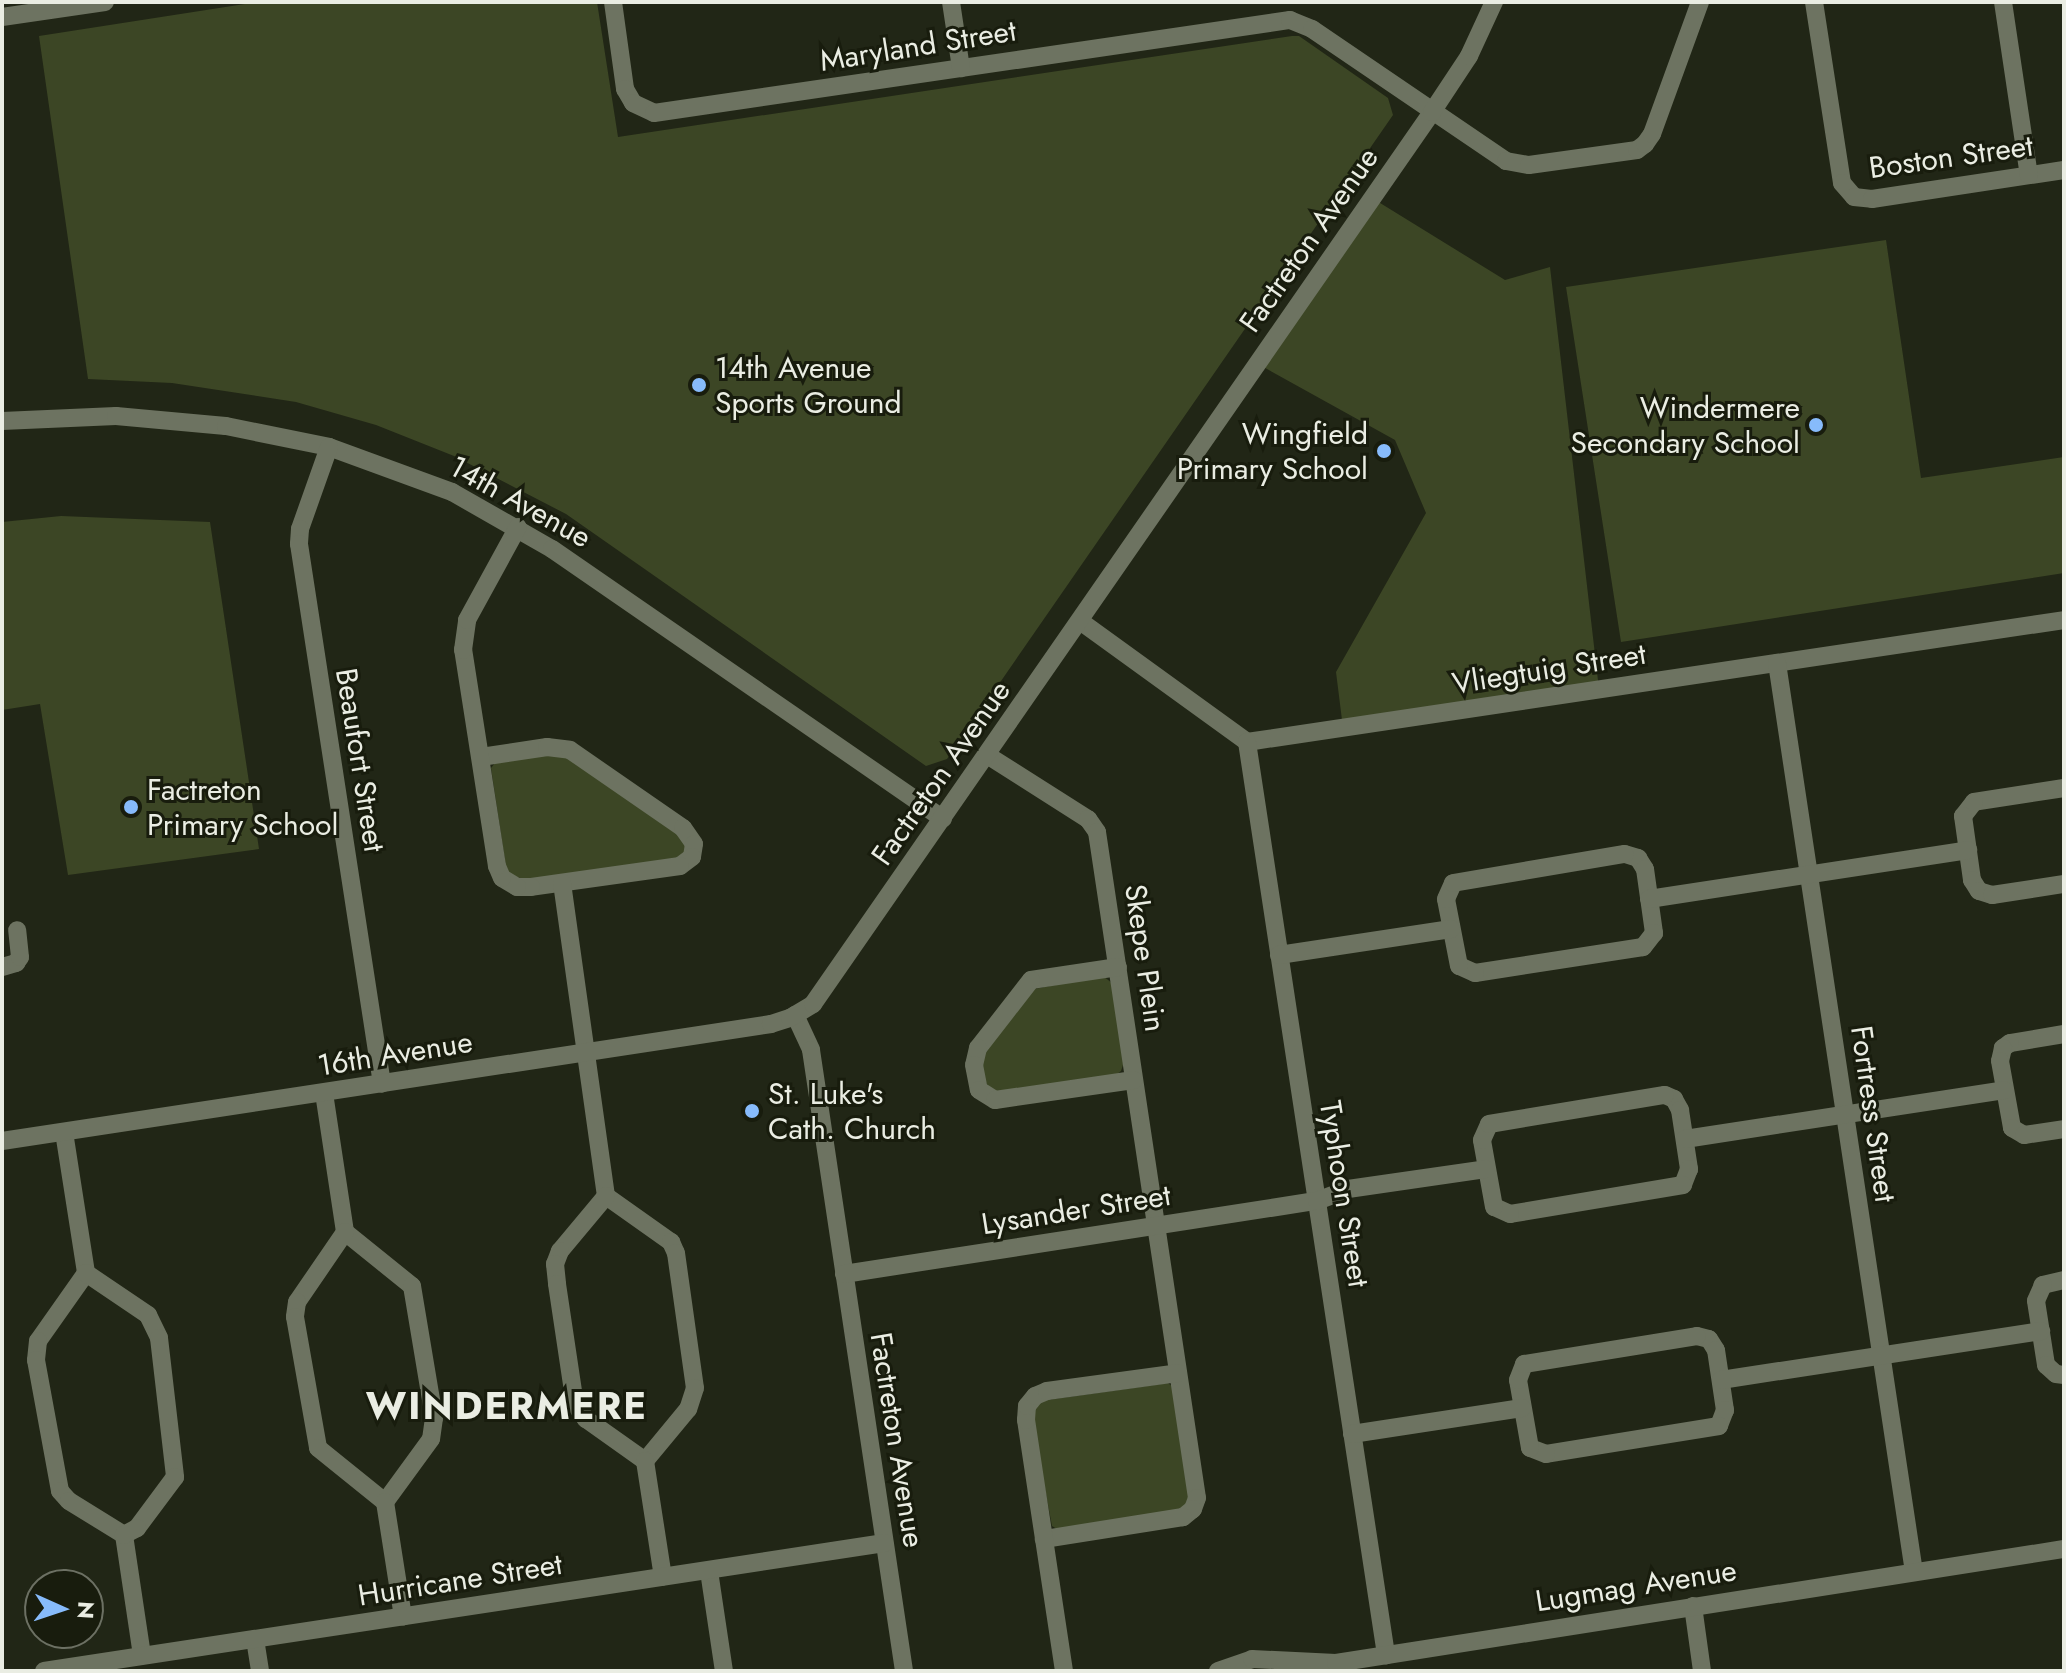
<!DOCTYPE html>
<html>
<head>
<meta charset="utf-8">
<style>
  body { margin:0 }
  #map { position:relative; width:2066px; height:1673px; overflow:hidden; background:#212616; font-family:Jost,sans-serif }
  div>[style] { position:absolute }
  .green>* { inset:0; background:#3c4625 }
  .minor>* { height:18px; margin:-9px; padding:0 9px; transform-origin:9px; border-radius:9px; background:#6d7361 }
  .dots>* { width:22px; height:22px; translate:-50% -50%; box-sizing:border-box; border:4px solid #181c0d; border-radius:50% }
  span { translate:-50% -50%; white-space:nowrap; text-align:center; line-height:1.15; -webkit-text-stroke:6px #181c0d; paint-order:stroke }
  .street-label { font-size:30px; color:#eaede3 }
  .poi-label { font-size:30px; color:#eaede3 }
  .left { translate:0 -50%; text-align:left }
  .right { translate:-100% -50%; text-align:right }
  .district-label { font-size:38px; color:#eaede3; font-weight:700; letter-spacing:2px }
  .frame { position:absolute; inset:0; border:4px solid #eaede3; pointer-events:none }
  .north { position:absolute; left:24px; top:1569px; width:80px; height:80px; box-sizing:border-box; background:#181c0d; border:2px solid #6c7063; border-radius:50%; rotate:93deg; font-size:22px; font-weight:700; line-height:32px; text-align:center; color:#eaede3 }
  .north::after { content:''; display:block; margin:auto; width:28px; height:36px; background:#87bbfb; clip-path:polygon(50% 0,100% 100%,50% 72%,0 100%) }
</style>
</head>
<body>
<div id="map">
  <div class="green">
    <div style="clip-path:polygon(257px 2px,597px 2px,618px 137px,1292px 36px,1299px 36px,1388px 98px,1393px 115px,947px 759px,926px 766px,566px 514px,454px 456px,376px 425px,296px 402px,172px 383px,88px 379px,39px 36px)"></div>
    <div style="clip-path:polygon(1372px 198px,1505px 280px,1550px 267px,1599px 689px,1343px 728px,1336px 672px,1426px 513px,1395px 440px,1258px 364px)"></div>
    <div style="clip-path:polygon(1886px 240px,1921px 478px,2064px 457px,2064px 573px,1621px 642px,1566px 287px)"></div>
    <div style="clip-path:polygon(61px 516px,210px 522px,259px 849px,68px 875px,40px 704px,2px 710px,2px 522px)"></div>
    <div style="clip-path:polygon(558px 751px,681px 834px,686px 843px,684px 852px,678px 858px,529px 881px,507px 874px,491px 768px,495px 763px)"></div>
    <div style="clip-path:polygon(1103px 976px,1112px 983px,1124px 1062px,1121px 1071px,1116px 1075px,1001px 1093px,992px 1091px,982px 1077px,981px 1059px,1029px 990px)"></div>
    <div style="clip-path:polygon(1168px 1383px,1173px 1387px,1190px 1494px,1183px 1510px,1057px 1529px,1052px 1526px,1032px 1419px,1036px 1405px,1040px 1401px)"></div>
  </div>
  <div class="minor">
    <div style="left:613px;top:2px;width:88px;rotate:82.1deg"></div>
    <div style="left:625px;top:89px;width:16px;rotate:60deg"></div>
    <div style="left:633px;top:103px;width:23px;rotate:25deg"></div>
    <div style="left:654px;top:113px;width:643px;rotate:-8.32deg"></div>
    <div style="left:1290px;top:20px;width:24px;rotate:22deg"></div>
    <div style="left:1312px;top:29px;width:235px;rotate:34.2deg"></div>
    <div style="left:1506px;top:161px;width:23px;rotate:10deg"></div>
    <div style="left:1529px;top:165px;width:109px;rotate:-7.9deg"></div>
    <div style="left:1637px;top:150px;width:10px;rotate:-37deg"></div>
    <div style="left:1645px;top:144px;width:12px;rotate:-55deg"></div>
    <div style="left:1652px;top:134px;width:140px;rotate:-70deg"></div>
    <div style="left:951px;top:2px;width:67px;rotate:81.4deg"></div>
    <div style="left:1814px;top:2px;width:183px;rotate:81.2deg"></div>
    <div style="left:1842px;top:183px;width:18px;rotate:49deg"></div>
    <div style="left:1854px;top:197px;width:18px;rotate:6deg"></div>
    <div style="left:1872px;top:199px;width:194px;rotate:-8.6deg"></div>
    <div style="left:2003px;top:2px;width:175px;rotate:81.5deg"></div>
    <div style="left:2px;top:17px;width:104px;rotate:-8.3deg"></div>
    <div style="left:2px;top:421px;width:114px;rotate:-2.5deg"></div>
    <div style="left:116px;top:416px;width:110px;rotate:5.2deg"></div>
    <div style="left:226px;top:426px;width:105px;rotate:11.5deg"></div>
    <div style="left:329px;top:447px;width:131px;rotate:20.1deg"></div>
    <div style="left:452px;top:492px;width:115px;rotate:29.7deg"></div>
    <div style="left:552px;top:549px;width:475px;rotate:34.6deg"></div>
    <div style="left:329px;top:447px;width:87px;rotate:109.5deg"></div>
    <div style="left:300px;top:529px;width:15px;rotate:94deg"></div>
    <div style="left:299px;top:544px;width:546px;rotate:81.26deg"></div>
    <div style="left:1080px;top:621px;width:206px;rotate:35.9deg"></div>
    <div style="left:1247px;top:742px;width:826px;rotate:-8.49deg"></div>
    <div style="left:1777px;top:663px;width:919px;rotate:81.43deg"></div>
    <div style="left:1247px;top:742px;width:924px;rotate:81.34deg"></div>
    <div style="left:987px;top:755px;width:120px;rotate:32.4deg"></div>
    <div style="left:1088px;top:819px;width:16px;rotate:55deg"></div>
    <div style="left:1097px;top:832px;width:673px;rotate:81.46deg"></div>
    <div style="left:1197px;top:1498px;width:12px;rotate:110deg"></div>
    <div style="left:1193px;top:1509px;width:13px;rotate:141deg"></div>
    <div style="left:1183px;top:1517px;width:141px;rotate:171deg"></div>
    <div style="left:481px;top:757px;width:67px;rotate:-8.6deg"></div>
    <div style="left:547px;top:747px;width:23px;rotate:7deg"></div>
    <div style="left:570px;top:750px;width:137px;rotate:34.6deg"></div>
    <div style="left:683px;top:828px;width:19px;rotate:55deg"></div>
    <div style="left:694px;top:844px;width:13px;rotate:99deg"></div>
    <div style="left:692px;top:857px;width:15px;rotate:143deg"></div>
    <div style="left:680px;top:866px;width:150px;rotate:172deg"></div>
    <div style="left:531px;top:887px;width:14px;rotate:180deg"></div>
    <div style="left:517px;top:887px;width:17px;rotate:-149deg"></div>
    <div style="left:502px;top:878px;width:13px;rotate:-113deg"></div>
    <div style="left:497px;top:866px;width:219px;rotate:-98.9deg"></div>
    <div style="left:463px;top:650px;width:30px;rotate:-82deg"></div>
    <div style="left:467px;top:620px;width:106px;rotate:-61.3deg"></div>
    <div style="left:2064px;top:788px;width:91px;rotate:171.2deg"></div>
    <div style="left:1974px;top:802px;width:18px;rotate:128deg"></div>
    <div style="left:1963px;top:816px;width:65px;rotate:82deg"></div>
    <div style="left:1972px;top:880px;width:13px;rotate:58deg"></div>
    <div style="left:1979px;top:891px;width:14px;rotate:17deg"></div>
    <div style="left:1992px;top:895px;width:73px;rotate:-8.7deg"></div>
    <div style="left:1625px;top:854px;width:14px;rotate:17deg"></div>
    <div style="left:1638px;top:858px;width:13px;rotate:58deg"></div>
    <div style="left:1645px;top:869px;width:65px;rotate:82deg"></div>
    <div style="left:1654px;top:933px;width:18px;rotate:128deg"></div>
    <div style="left:1643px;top:947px;width:170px;rotate:171.2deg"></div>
    <div style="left:1475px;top:973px;width:17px;rotate:-156deg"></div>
    <div style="left:1459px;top:966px;width:68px;rotate:-101deg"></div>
    <div style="left:1446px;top:899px;width:17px;rotate:-66deg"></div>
    <div style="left:1453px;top:883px;width:174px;rotate:-9.6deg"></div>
    <div style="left:562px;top:883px;width:316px;rotate:82deg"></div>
    <div style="left:606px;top:1196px;width:80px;rotate:35.3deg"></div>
    <div style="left:671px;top:1242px;width:12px;rotate:66deg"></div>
    <div style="left:676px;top:1253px;width:136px;rotate:82deg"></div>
    <div style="left:695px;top:1388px;width:22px;rotate:108deg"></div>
    <div style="left:688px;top:1409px;width:67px;rotate:129.6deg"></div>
    <div style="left:1649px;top:899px;width:323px;rotate:-8.7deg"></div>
    <div style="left:1279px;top:955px;width:174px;rotate:-8.6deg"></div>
    <div style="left:2px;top:967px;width:15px;rotate:-16deg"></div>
    <div style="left:16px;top:963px;width:7px;rotate:-56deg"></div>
    <div style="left:20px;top:957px;width:27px;rotate:-96deg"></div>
    <div style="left:1118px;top:967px;width:88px;rotate:171.5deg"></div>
    <div style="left:1031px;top:980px;width:86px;rotate:127.9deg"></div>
    <div style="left:978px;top:1048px;width:17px;rotate:103deg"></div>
    <div style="left:974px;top:1065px;width:25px;rotate:79deg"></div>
    <div style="left:979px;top:1090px;width:19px;rotate:32deg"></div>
    <div style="left:995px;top:1100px;width:140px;rotate:-8.2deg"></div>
    <div style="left:795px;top:1015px;width:38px;rotate:65deg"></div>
    <div style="left:811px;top:1050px;width:628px;rotate:81.48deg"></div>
    <div style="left:2064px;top:1034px;width:55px;rotate:170.5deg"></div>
    <div style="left:2010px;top:1043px;width:9px;rotate:144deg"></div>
    <div style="left:2003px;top:1048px;width:13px;rotate:103deg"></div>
    <div style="left:2000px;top:1061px;width:68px;rotate:79.8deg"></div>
    <div style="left:2012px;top:1128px;width:14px;rotate:30deg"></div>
    <div style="left:2024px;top:1135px;width:40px;rotate:-8.5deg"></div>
    <div style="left:324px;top:1093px;width:141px;rotate:81.4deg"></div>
    <div style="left:345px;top:1232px;width:86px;rotate:38.9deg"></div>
    <div style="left:412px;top:1286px;width:134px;rotate:80.5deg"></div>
    <div style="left:434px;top:1418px;width:21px;rotate:98deg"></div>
    <div style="left:431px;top:1439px;width:78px;rotate:126.1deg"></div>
    <div style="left:1665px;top:1095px;width:10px;rotate:24deg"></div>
    <div style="left:1674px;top:1099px;width:13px;rotate:61deg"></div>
    <div style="left:1680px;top:1110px;width:60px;rotate:81.3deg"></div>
    <div style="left:1689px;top:1169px;width:17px;rotate:111deg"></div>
    <div style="left:1683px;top:1185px;width:175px;rotate:170.5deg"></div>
    <div style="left:1510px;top:1214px;width:17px;rotate:-156deg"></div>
    <div style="left:1494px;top:1207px;width:68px;rotate:-100.2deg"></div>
    <div style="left:1482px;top:1140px;width:17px;rotate:-66deg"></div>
    <div style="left:1489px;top:1124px;width:178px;rotate:-9.4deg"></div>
    <div style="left:64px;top:1132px;width:143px;rotate:81.1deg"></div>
    <div style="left:86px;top:1273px;width:83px;rotate:125.2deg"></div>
    <div style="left:38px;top:1341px;width:19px;rotate:96deg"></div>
    <div style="left:36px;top:1360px;width:133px;rotate:79.6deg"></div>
    <div style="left:60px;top:1491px;width:13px;rotate:48deg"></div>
    <div style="left:69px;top:1501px;width:65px;rotate:31.7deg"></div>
    <div style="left:124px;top:1535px;width:122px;rotate:81.5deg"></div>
    <div style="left:1685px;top:1139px;width:323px;rotate:-8.7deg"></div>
    <div style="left:2px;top:1141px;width:778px;rotate:-8.65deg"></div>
    <div style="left:771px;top:1024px;width:20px;rotate:-18deg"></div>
    <div style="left:790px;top:1018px;width:27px;rotate:-31deg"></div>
    <div style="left:813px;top:1004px;width:1086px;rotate:-55.24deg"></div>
    <div style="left:1432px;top:112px;width:67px;rotate:-56.5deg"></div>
    <div style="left:1469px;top:56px;width:60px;rotate:-65.2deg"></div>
    <div style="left:606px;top:1196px;width:72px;rotate:129.9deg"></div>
    <div style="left:560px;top:1251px;width:14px;rotate:111deg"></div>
    <div style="left:555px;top:1264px;width:20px;rotate:84deg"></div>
    <div style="left:557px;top:1284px;width:121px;rotate:81.5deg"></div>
    <div style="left:575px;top:1404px;width:19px;rotate:54deg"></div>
    <div style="left:586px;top:1419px;width:72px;rotate:35.4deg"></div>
    <div style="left:645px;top:1461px;width:117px;rotate:81.2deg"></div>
    <div style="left:345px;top:1232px;width:85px;rotate:124.4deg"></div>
    <div style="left:297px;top:1302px;width:15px;rotate:98deg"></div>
    <div style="left:295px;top:1317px;width:133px;rotate:80deg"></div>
    <div style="left:318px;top:1448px;width:86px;rotate:38.9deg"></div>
    <div style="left:385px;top:1502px;width:116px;rotate:81.1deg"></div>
    <div style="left:86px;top:1273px;width:75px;rotate:34.1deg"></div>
    <div style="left:148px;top:1315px;width:25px;rotate:64deg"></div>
    <div style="left:159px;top:1338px;width:140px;rotate:83.4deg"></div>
    <div style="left:175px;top:1477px;width:64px;rotate:126.7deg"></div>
    <div style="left:137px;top:1528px;width:15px;rotate:152deg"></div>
    <div style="left:844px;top:1274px;width:479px;rotate:-8.8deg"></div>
    <div style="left:1317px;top:1201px;width:33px;rotate:-21deg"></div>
    <div style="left:1348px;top:1189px;width:139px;rotate:-8.2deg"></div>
    <div style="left:2064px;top:1280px;width:22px;rotate:167deg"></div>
    <div style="left:2043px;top:1285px;width:17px;rotate:114deg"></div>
    <div style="left:2036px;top:1301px;width:65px;rotate:81.1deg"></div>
    <div style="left:2046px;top:1365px;width:13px;rotate:42deg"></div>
    <div style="left:2056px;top:1374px;width:8px;rotate:7deg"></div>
    <div style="left:1697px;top:1336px;width:12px;rotate:14deg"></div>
    <div style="left:1709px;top:1339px;width:13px;rotate:58deg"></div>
    <div style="left:1716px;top:1350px;width:61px;rotate:81.5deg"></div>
    <div style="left:1725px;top:1410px;width:17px;rotate:111deg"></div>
    <div style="left:1719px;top:1426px;width:175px;rotate:170.8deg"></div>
    <div style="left:1546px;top:1454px;width:17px;rotate:-159deg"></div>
    <div style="left:1530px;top:1448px;width:69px;rotate:-100deg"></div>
    <div style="left:1518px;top:1380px;width:17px;rotate:-69deg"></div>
    <div style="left:1524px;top:1364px;width:175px;rotate:-9.2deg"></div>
    <div style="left:1721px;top:1380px;width:324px;rotate:-8.7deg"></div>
    <div style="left:1352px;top:1434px;width:172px;rotate:-8.7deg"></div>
    <div style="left:709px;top:1571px;width:101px;rotate:81.5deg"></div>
    <div style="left:1693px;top:1606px;width:66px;rotate:82.1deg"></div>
    <div style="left:255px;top:1639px;width:32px;rotate:81deg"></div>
    <div style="left:44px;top:1671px;width:850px;rotate:-8.66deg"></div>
    <div style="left:1064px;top:1671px;width:254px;rotate:-98.6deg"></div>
    <div style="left:1026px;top:1420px;width:14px;rotate:-86deg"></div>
    <div style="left:1027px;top:1406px;width:13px;rotate:-51deg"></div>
    <div style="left:1035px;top:1396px;width:13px;rotate:-23deg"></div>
    <div style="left:1047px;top:1391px;width:132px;rotate:-7.8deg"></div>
    <div style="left:1218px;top:1671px;width:36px;rotate:-19deg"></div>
    <div style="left:1252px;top:1659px;width:84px;rotate:2.7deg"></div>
    <div style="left:1336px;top:1663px;width:737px;rotate:-8.9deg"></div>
  </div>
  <div class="dots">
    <div style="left:699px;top:385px;background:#87bbfb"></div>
    <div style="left:1816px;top:425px;background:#87bbfb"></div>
    <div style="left:1384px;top:451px;background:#87bbfb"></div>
    <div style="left:131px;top:807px;background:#87bbfb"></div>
    <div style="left:752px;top:1111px;background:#87bbfb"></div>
  </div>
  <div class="street-label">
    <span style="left:918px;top:46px;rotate:-9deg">Maryland Street</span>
    <span style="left:1951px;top:157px;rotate:-8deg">Boston Street</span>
    <span style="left:1309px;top:240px;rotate:-55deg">Factreton Avenue</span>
    <span style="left:520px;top:502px;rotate:29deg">14th Avenue</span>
    <span style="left:1549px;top:669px;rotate:-9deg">Vliegtuig Street</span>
    <span style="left:360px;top:760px;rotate:81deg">Beaufort Street</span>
    <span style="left:941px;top:773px;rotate:-55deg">Factreton Avenue</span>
    <span style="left:1145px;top:958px;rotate:82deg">Skepe Plein</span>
    <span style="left:395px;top:1054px;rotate:-9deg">16th Avenue</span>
    <span style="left:1873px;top:1114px;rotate:82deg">Fortress Street</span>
    <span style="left:1344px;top:1194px;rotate:81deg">Typhoon Street</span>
    <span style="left:1076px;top:1210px;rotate:-9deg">Lysander Street</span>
    <span style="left:897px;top:1440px;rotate:81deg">Factreton Avenue</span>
    <span style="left:460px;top:1580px;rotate:-9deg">Hurricane Street</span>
    <span style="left:1636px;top:1586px;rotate:-9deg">Lugmag Avenue</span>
  </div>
  <div class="poi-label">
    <span class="left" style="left:715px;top:385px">14th Avenue<br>Sports Ground</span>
    <span class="right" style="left:1800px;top:425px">Windermere<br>Secondary School</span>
    <span class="right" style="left:1368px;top:451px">Wingfield<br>Primary School</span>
    <span class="left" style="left:147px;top:807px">Factreton<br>Primary School</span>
    <span class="left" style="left:768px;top:1111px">St. Luke's<br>Cath. Church</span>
  </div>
  <div class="district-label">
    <span style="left:507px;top:1406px">WINDERMERE</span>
  </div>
  <div class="frame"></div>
  <div class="north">N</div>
</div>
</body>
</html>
